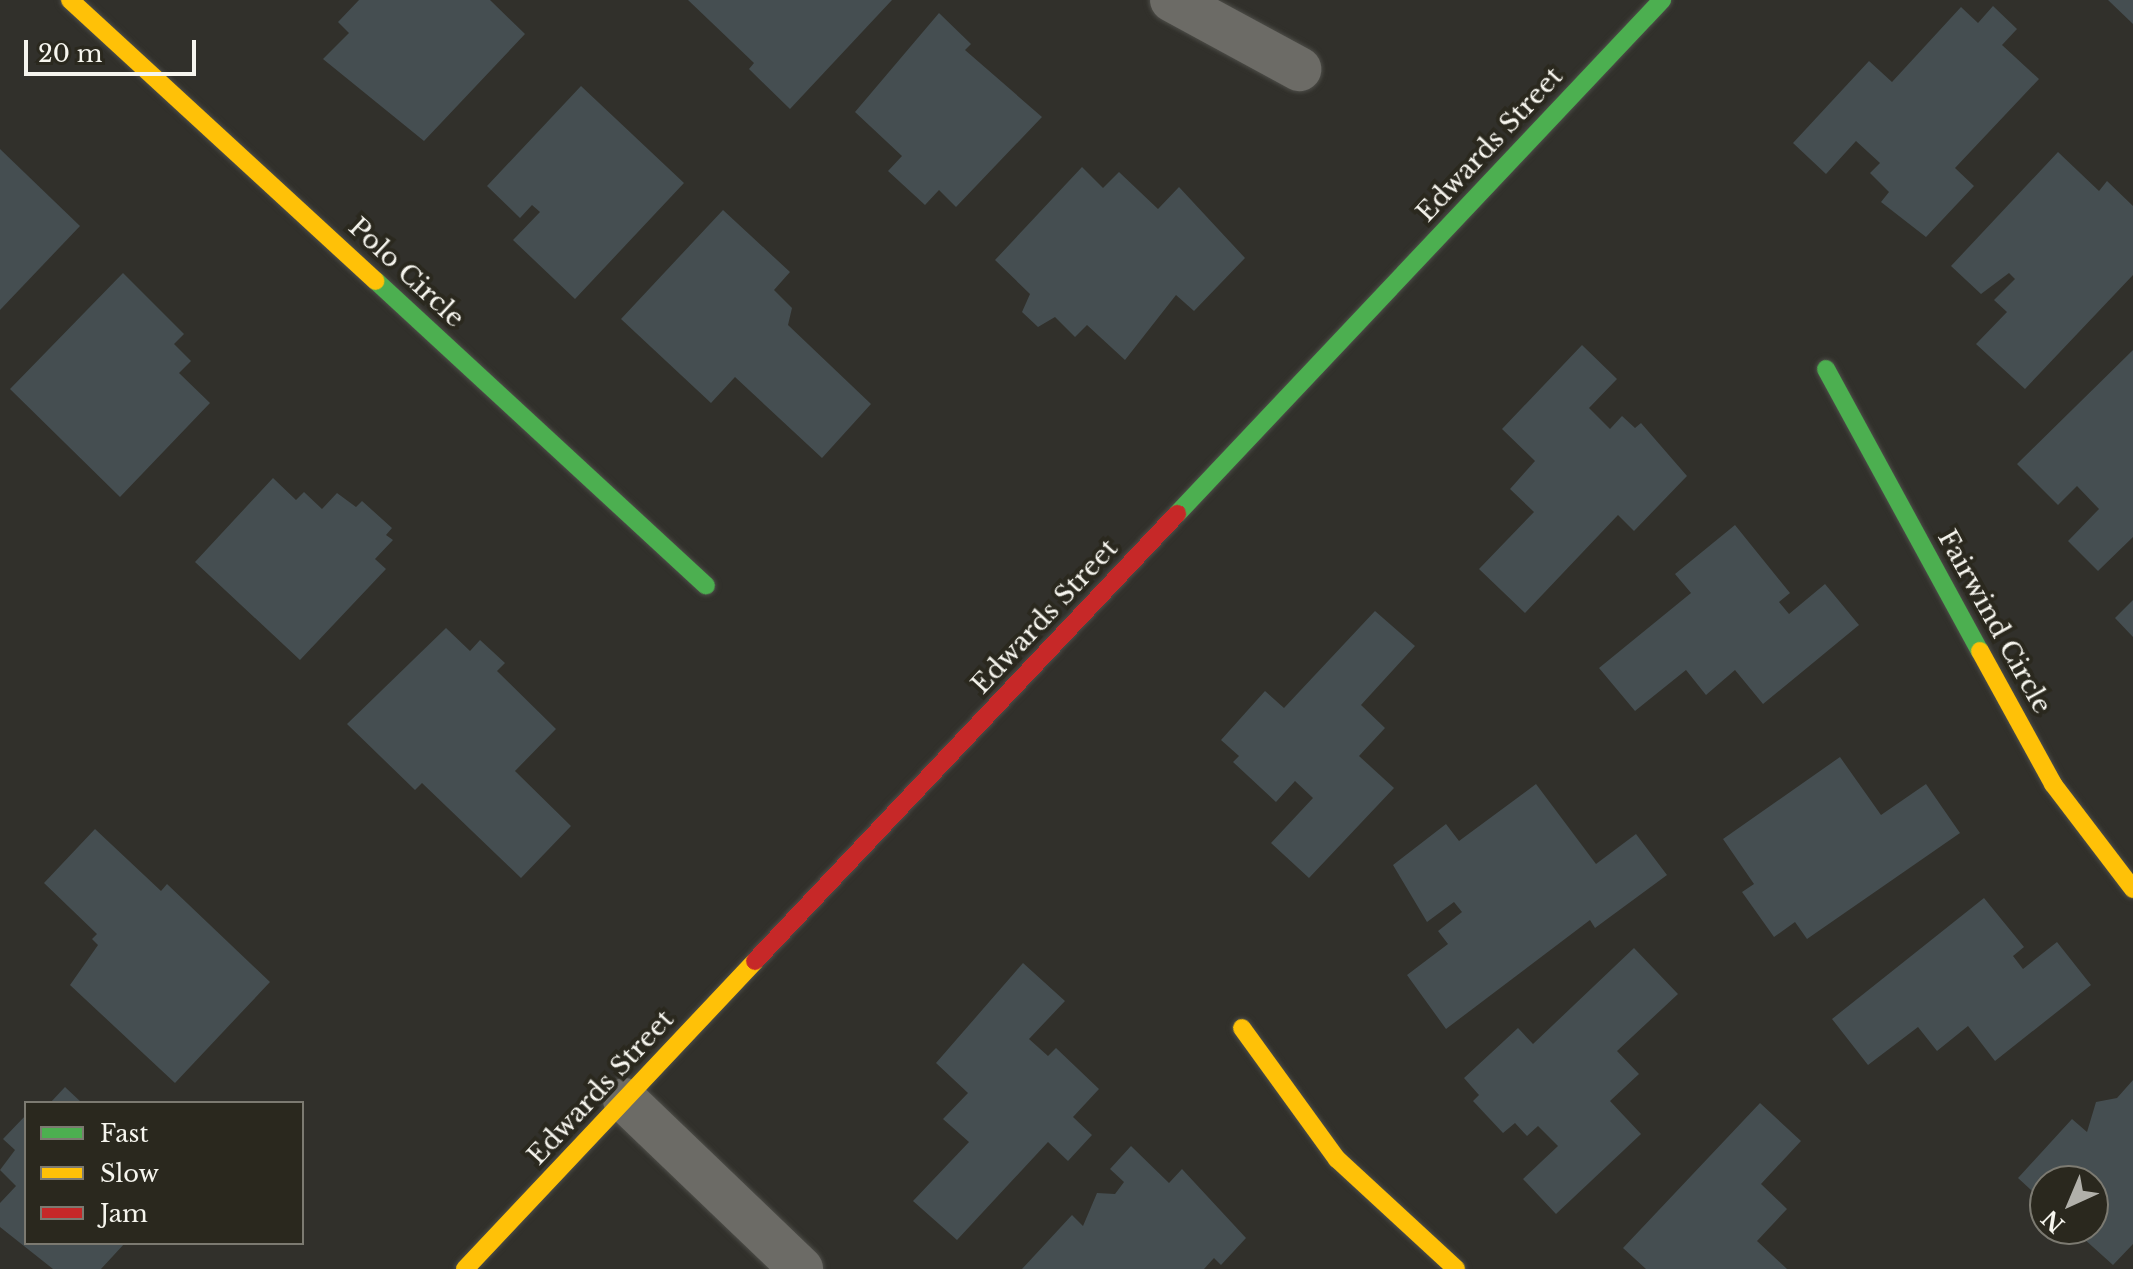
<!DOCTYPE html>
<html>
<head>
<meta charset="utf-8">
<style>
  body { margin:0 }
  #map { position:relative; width:2133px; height:1269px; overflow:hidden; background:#31302b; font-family:"Libre Baskerville",serif }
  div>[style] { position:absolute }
  .building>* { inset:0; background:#454e51 }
  .roads { filter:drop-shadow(0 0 2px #4d4d48) drop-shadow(0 0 2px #4d4d48) }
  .street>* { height:44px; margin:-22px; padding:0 22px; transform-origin:22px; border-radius:22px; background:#6c6b66 }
  .fast>* { height:18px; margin:-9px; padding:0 9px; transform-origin:9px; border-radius:9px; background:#4caf50 }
  .slow>* { height:18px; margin:-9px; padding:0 9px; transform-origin:9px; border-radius:9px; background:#ffc107 }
  .jam>* { height:18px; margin:-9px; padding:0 9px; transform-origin:9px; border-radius:9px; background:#c62828 }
  span { translate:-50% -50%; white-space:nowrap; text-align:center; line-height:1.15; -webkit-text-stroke:8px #2a281e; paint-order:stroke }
  .street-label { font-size:26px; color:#f6f5ee }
  .legend { position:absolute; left:24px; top:1101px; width:280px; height:144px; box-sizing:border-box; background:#2a281e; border:2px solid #7c7a71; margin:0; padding:10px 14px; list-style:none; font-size:24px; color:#f6f5ee }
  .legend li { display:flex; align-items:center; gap:16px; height:40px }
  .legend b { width:40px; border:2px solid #7c7a71 }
  .north { position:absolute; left:2029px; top:1165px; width:80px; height:80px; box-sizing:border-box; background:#2a281e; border:2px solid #7c7a71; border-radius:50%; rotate:224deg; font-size:22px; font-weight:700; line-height:32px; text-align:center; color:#f6f5ee }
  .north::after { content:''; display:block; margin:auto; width:28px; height:36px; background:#b1b0aa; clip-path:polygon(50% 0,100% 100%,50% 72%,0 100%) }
  .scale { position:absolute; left:24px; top:40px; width:172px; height:36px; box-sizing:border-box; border:4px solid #f6f5ee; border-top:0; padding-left:10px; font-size:24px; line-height:28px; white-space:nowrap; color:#f6f5ee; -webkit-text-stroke:6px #2a281e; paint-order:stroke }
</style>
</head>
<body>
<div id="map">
  <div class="building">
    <div style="clip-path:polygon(359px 0,490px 0,525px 34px,424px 141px,323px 59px,349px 33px,338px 22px)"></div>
    <div style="clip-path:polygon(688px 0,892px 0,790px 109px,749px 69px,754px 63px)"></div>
    <div style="clip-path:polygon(2108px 0,2133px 0,2133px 24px)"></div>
    <div style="clip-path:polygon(1993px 6px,2017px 29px,2002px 45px,2039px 79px,1955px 168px,1974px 186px,1926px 237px,1881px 202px,1889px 192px,1870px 173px,1880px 163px,1856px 141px,1826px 174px,1793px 143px,1869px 61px,1892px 82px,1961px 7px,1978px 23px)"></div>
    <div style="clip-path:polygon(939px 13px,971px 44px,965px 50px,1042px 117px,956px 207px,939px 190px,925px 205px,888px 171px,902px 156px,855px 112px)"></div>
    <div style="clip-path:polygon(581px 86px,684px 183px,575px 299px,513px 240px,540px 212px,532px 205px,520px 218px,487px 186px)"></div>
    <div style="clip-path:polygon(0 149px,80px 226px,0 310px)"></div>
    <div style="clip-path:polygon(2058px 152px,2099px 191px,2107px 181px,2133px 206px,2133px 275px,2025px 389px,1976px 344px,2007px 312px,1994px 300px,2015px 279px,2009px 273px,1981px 294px,1951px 266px)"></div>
    <div style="clip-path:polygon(1082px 167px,1103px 188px,1119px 172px,1158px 209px,1179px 187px,1245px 258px,1194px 311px,1176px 295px,1125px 360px,1087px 325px,1075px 337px,1055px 317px,1038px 327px,1022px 312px,1030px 294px,995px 260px)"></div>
    <div style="clip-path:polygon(723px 210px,790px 272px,774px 290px,792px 308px,788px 325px,871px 404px,822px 458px,735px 377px,711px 403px,621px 319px)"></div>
    <div style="clip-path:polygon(123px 273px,184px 334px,174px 344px,191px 361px,179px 373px,210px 403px,120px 497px,10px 389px)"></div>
    <div style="clip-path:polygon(1582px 345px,1617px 379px,1589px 408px,1610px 429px,1622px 416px,1635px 428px,1641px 423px,1687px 476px,1634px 531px,1618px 515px,1525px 613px,1479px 569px,1534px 512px,1510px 489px,1535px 461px,1502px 429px)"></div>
    <div style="clip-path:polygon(2133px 350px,2133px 537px,2098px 571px,2068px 541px,2099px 509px,2077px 486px,2058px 505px,2017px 464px)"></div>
    <div style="clip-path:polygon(273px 478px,296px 500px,304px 492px,322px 509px,337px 493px,356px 507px,362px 501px,392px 528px,386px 535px,393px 540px,375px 559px,386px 569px,300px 660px,195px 562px)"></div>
    <div style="clip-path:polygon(1735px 525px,1790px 593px,1779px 602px,1789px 614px,1825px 584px,1859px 625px,1763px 704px,1735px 670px,1706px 695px,1686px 670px,1635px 711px,1599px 668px,1691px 593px,1675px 574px)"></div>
    <div style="clip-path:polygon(2133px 600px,2133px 637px,2115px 618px)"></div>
    <div style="clip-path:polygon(1375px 611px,1415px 646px,1361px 705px,1385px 728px,1359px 756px,1394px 788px,1309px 878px,1271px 843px,1313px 798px,1295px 781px,1276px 802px,1233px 762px,1239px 756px,1221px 740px,1265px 691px,1284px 708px)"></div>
    <div style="clip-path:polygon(446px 628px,470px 651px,480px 640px,505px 663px,497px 671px,556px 729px,515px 771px,571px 826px,521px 878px,422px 783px,415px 790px,347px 724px)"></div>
    <div style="clip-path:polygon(1840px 757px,1881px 815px,1926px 784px,1960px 833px,1807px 939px,1795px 922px,1774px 937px,1742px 892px,1754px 884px,1723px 839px)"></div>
    <div style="clip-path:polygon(1536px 784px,1596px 864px,1636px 834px,1667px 875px,1595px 928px,1590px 920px,1446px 1029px,1407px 975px,1448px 944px,1438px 931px,1462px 912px,1454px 902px,1427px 922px,1393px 865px,1446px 824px,1459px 841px)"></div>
    <div style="clip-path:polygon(95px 829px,161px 891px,167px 884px,270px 982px,175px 1083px,70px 985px,98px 945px,92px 939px,97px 934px,44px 883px)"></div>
    <div style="clip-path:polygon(1984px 898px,2024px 947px,2013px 956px,2023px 969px,2057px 942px,2091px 985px,1995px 1061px,1968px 1026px,1937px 1051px,1918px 1027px,1868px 1065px,1832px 1019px)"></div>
    <div style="clip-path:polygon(1634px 948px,1678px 994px,1617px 1051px,1639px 1074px,1610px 1101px,1641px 1134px,1556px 1214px,1523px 1179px,1558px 1146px,1538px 1126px,1527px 1136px,1515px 1123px,1503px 1133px,1473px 1101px,1479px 1095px,1464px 1078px,1518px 1028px,1533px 1044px)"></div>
    <div style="clip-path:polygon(1023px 963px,1065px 1001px,1029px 1039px,1048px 1056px,1056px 1048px,1099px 1089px,1073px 1117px,1092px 1135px,1068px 1161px,1048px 1142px,957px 1240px,913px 1201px,969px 1142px,943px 1119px,968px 1093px,936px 1063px)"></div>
    <div style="clip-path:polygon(2133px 1080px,2133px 1244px,2113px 1265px,2073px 1229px,2093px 1229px,2093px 1181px,2045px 1181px,2045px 1203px,2018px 1178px,2072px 1119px,2087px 1132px,2096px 1102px,2117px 1098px)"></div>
    <div style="clip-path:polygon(65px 1087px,82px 1103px,50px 1103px)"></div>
    <div style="clip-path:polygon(1760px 1103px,1801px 1141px,1761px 1184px,1787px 1209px,1757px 1241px,1787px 1269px,1646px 1269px,1623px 1248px)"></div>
    <div style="clip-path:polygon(26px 1115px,26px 1243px,125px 1243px,101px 1269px,53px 1269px,0 1227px,0 1203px,16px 1186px,0 1170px,15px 1150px,3px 1139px)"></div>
    <div style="clip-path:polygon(1131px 1146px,1169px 1183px,1182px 1169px,1246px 1238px,1221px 1265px,1214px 1258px,1204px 1269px,1022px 1269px,1072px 1215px,1083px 1226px,1097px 1193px,1115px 1194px,1124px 1182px,1110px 1169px)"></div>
  </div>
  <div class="roads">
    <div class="street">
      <div style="left:1172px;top:0;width:145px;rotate:28.5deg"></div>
      <div style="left:625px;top:1100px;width:244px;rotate:43.8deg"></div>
    </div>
    <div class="fast">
      <div style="left:376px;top:281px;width:449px;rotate:42.7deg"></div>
      <div style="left:1826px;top:369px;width:321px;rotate:61.4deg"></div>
      <div style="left:1177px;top:514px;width:707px;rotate:-46.66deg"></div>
    </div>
    <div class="slow">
      <div style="left:70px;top:0;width:415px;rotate:42.6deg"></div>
      <div style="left:1980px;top:651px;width:152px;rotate:61.2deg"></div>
      <div style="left:2053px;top:784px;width:132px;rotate:52.7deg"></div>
      <div style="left:1242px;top:1028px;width:162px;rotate:54.1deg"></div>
      <div style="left:1337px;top:1159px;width:162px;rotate:42.7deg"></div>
      <div style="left:465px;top:1269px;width:423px;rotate:-46.7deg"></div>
    </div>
    <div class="jam">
      <div style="left:755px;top:961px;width:615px;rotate:-46.65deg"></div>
    </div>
  </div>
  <div class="street-label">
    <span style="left:1490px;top:145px;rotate:-47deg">Edwards Street</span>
    <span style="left:406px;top:273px;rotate:43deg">Polo Circle</span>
    <span style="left:1045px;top:617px;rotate:-47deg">Edwards Street</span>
    <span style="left:1994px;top:622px;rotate:61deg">Fairwind Circle</span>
    <span style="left:601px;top:1088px;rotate:-47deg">Edwards Street</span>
  </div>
  <ul class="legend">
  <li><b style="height:10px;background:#4caf50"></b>Fast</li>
  <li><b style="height:10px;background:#ffc107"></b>Slow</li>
  <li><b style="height:10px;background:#c62828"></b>Jam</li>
  </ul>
  <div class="north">N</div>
  <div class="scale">20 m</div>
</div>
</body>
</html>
